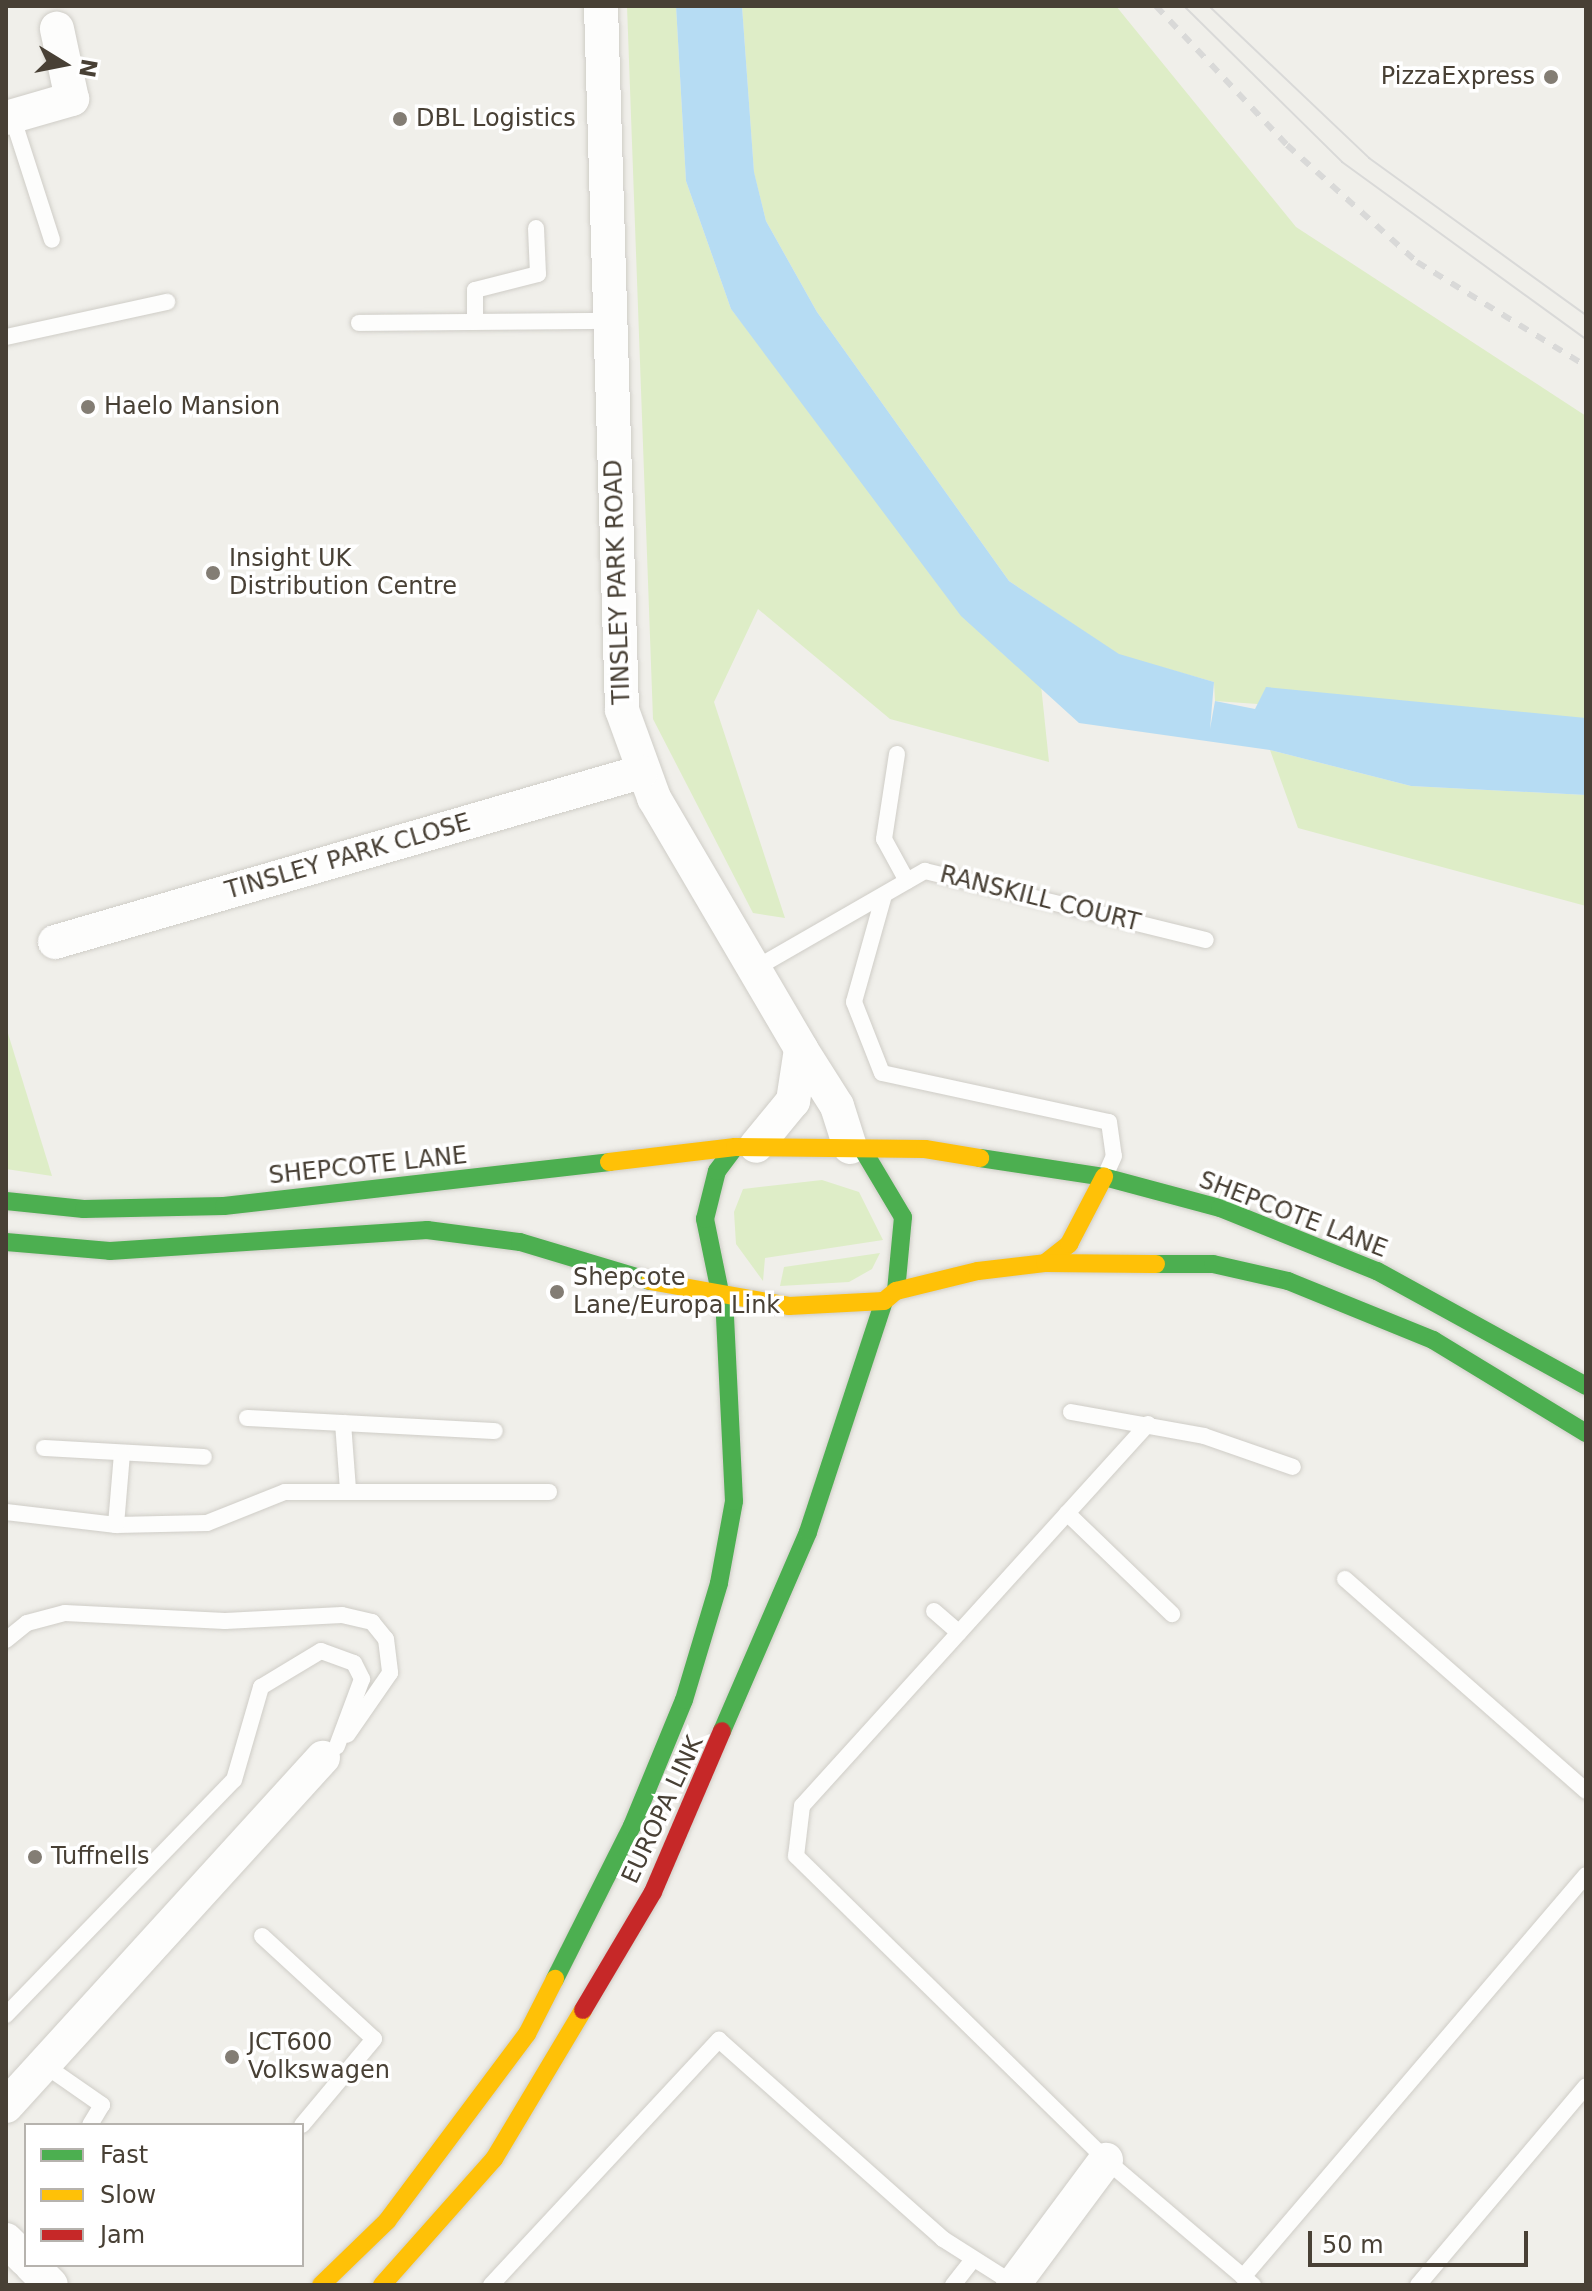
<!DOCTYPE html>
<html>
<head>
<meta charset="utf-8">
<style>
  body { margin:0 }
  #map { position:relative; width:1592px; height:2291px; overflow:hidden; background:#f0efea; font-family:"DejaVu Sans",sans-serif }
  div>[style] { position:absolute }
  .green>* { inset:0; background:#deedc7 }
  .water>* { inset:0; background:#b6dcf3 }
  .roads { filter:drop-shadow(0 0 2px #cfcdc7) drop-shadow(0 0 2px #cfcdc7) }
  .lane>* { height:16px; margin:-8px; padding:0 8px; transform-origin:8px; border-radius:8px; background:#fdfdfc }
  .street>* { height:34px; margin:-17px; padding:0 17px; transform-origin:17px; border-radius:17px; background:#fdfdfc }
  .fast>* { height:18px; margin:-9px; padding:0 9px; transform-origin:9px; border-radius:9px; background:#4caf50 }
  .slow>* { height:18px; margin:-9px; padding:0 9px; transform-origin:9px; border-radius:9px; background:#ffc107 }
  .jam>* { height:18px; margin:-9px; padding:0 9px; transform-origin:9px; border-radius:9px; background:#c62828 }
  .tram>* { height:2px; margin:-1px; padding:0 1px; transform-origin:1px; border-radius:1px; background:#d9d9d8 }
  .rail>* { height:6px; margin-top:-3px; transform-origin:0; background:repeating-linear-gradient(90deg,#d9d9d8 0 10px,transparent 0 20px) }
  .dots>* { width:22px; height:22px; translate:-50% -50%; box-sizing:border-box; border:4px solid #fff; border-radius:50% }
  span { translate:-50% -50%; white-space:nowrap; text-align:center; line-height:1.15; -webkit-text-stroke:7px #fff; paint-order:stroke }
  .poi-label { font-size:24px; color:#484035 }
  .right { translate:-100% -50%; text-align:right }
  .left { translate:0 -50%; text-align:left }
  .street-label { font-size:24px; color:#484035 }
  .frame { position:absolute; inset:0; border:8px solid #484035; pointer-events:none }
  .legend { position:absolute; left:24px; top:2123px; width:280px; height:144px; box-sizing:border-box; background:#fff; border:2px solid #b6b3ae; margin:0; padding:10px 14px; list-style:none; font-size:24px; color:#484035 }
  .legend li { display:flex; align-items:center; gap:16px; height:40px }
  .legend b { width:40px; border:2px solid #b6b3ae }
  .north { position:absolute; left:24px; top:24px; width:80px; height:80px; -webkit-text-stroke:6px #fff; paint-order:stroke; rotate:100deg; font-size:22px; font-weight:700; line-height:32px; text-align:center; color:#484035 }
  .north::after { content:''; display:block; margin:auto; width:28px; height:36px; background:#484035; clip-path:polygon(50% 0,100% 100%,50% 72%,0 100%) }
  .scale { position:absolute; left:1308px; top:2231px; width:220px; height:36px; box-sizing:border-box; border:4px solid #484035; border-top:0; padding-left:10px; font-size:24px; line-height:28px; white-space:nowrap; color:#484035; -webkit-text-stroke:6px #fff; paint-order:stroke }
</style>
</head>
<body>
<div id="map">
  <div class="green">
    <div style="clip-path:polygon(627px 6px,676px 6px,686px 181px,731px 309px,1002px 653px,1041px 685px,1049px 762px,890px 719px,758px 609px,714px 702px,785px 918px,753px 913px,653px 719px)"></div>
    <div style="clip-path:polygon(742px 6px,1116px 6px,1296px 227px,1586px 416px,1586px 727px,1215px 701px,1214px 682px,1119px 655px,1009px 581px,817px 312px,766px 221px,754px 173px)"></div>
    <div style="clip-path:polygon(1270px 750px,1411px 786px,1586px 795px,1586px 906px,1298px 828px)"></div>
    <div style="clip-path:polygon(6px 1027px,52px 1176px,6px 1169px)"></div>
    <div style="clip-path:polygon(822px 1180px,859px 1192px,883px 1240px,765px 1258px,763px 1281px,736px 1244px,734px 1212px,743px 1189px)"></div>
    <div style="clip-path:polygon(880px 1253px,872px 1269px,849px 1282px,780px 1286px,784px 1267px)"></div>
  </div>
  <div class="water">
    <div style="clip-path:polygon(676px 6px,742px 6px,754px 172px,766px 221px,817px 312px,1009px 581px,1119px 654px,1214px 682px,1210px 729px,1215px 701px,1255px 709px,1266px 687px,1586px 718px,1586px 795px,1411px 786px,1270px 750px,1079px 723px,961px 616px,731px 309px,686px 181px)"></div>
  </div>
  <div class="roads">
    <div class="lane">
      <div style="left:12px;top:116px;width:130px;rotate:72.1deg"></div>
      <div style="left:475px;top:322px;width:32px;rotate:-90deg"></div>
      <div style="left:475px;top:290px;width:65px;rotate:-14.3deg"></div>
      <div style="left:538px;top:274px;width:46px;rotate:-92.5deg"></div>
      <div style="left:359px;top:323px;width:251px;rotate:-0.5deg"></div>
      <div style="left:6px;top:337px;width:165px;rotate:-12.3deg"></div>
      <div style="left:897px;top:754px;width:86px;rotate:98.7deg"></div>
      <div style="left:884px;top:839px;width:48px;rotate:61.3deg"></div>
      <div style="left:884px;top:895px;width:111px;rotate:105.7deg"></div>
      <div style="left:854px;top:1002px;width:76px;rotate:68.5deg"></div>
      <div style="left:882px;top:1073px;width:232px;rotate:12.2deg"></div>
      <div style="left:1109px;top:1122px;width:34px;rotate:82deg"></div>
      <div style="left:1114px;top:1156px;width:22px;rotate:114deg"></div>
      <div style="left:756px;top:968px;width:195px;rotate:-29.9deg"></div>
      <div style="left:925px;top:871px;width:289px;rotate:13.8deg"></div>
      <div style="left:1071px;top:1412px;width:135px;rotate:10.2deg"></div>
      <div style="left:1204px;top:1436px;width:94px;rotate:19.2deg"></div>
      <div style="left:247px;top:1418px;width:248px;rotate:3deg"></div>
      <div style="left:343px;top:1423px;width:67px;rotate:85.7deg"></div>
      <div style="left:1148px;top:1424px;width:515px;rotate:132.17deg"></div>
      <div style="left:802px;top:1806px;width:50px;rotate:96.8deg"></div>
      <div style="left:796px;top:1856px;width:434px;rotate:44.4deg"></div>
      <div style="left:1106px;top:2160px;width:193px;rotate:40.4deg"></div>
      <div style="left:44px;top:1448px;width:160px;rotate:3.2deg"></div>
      <div style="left:6px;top:1512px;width:111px;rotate:6.7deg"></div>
      <div style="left:116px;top:1525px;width:91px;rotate:-1.3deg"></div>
      <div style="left:207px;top:1523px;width:84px;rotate:-21.7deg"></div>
      <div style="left:285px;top:1492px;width:264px"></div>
      <div style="left:1067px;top:1513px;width:146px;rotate:43.9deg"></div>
      <div style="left:116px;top:1525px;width:72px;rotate:-85.2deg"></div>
      <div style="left:1345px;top:1579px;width:321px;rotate:41.3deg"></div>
      <div style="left:934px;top:1611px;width:33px;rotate:41deg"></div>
      <div style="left:6px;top:1640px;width:27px;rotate:-39deg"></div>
      <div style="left:27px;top:1623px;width:39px;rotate:-15deg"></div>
      <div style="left:65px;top:1613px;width:160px;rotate:2.9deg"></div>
      <div style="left:225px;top:1621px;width:117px;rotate:-2.9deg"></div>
      <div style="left:342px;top:1615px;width:31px;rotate:13deg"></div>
      <div style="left:372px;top:1622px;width:22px;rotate:51deg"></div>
      <div style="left:386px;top:1639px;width:34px;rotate:83deg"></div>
      <div style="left:390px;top:1673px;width:75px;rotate:124.7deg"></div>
      <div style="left:262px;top:1936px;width:152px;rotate:42.6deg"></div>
      <div style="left:374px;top:2039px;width:112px;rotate:129.9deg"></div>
      <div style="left:6px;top:2015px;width:327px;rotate:-45.9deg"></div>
      <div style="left:234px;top:1780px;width:97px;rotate:-73.8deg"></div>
      <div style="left:261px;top:1687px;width:70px;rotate:-31deg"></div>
      <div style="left:321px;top:1651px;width:35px;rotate:20deg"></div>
      <div style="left:354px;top:1663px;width:18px;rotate:63deg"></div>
      <div style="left:362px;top:1679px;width:72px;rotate:110.5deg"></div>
      <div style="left:43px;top:2064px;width:72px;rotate:34.8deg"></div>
      <div style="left:102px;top:2105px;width:23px;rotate:121deg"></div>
      <div style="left:1243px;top:2277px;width:528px;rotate:-49.53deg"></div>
      <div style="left:491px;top:2285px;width:335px;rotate:-47.1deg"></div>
      <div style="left:719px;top:2040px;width:300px;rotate:41.6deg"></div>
      <div style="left:943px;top:2239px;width:84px;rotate:32.4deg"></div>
      <div style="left:953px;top:2285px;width:31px;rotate:-52deg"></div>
      <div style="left:1418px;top:2285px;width:260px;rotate:-49.8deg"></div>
    </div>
    <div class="street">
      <div style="left:601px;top:6px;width:704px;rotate:88.29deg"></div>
      <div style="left:622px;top:710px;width:94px;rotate:70deg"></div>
      <div style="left:654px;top:798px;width:291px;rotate:59.6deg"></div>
      <div style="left:801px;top:1049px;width:53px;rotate:98.7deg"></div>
      <div style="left:793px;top:1101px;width:58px;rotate:129.4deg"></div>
      <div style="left:6px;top:118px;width:69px;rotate:-16.1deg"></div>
      <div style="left:72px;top:99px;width:72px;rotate:-102.1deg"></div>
      <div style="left:55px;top:942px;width:610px;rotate:-16.18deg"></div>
      <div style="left:801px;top:1049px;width:67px;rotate:57.7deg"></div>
      <div style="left:837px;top:1106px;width:43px;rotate:72.4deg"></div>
      <div style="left:6px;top:2106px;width:471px;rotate:-47.7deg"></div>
      <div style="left:6px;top:2240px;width:28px;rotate:45deg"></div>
      <div style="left:31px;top:2265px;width:28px;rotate:45deg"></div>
      <div style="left:1013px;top:2285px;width:156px;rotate:-53.4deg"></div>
    </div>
    <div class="fast">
      <div style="left:863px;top:1150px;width:78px;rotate:59.2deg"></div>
      <div style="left:903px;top:1217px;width:74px;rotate:95.4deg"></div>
      <div style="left:980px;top:1158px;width:125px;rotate:8.7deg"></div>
      <div style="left:1104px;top:1177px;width:120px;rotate:15deg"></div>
      <div style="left:1220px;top:1208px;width:169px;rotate:21.9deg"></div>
      <div style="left:1377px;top:1271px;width:239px;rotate:28.8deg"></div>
      <div style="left:6px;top:1201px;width:78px;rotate:5.9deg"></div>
      <div style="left:84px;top:1209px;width:140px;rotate:-1.2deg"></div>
      <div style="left:224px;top:1206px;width:388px;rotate:-6.5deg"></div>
      <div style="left:6px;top:1242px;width:104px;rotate:4.9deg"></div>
      <div style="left:110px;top:1251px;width:318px;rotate:-3.8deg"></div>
      <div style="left:427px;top:1230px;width:94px;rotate:7.4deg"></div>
      <div style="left:520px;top:1242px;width:136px;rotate:16.7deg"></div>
      <div style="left:1156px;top:1264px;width:57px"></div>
      <div style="left:1213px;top:1264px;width:77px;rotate:12.8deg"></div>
      <div style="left:1288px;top:1281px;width:157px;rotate:22.1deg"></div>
      <div style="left:1433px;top:1340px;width:179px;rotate:31.3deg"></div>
      <div style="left:721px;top:1297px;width:80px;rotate:-101.6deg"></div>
      <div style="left:705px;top:1219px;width:49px;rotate:-76deg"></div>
      <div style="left:717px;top:1171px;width:30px;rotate:-53deg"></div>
      <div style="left:722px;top:1731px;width:217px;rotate:-66.6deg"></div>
      <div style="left:808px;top:1532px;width:243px;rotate:-71.8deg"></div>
      <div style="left:555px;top:1979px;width:171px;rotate:-63.3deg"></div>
      <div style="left:632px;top:1826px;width:136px;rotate:-67.6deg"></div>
      <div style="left:684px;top:1700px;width:122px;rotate:-73.3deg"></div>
      <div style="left:719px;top:1583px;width:83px;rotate:-79.6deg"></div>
      <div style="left:734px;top:1501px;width:203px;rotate:-92.8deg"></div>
    </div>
    <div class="slow">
      <div style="left:609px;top:1162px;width:127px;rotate:-6.8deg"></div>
      <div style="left:735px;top:1147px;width:190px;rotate:0.6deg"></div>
      <div style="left:925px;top:1149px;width:56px;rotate:9.3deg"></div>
      <div style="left:1045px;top:1263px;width:31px;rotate:-38deg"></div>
      <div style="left:1069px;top:1244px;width:76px;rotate:-62.4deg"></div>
      <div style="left:650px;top:1281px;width:141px;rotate:10.2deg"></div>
      <div style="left:789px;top:1306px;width:95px;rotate:-3deg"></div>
      <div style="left:884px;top:1301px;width:16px;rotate:-40deg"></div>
      <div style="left:896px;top:1291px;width:84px;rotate:-13.7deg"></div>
      <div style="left:978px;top:1271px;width:67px;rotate:-6.8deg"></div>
      <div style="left:1045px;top:1263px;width:111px;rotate:0.5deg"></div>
      <div style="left:321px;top:2285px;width:92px;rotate:-44.1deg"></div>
      <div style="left:387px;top:2221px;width:234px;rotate:-53.2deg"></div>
      <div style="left:527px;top:2034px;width:62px;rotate:-63deg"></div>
      <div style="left:382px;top:2285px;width:169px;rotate:-48.4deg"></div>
      <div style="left:494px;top:2159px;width:174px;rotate:-59.1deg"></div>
    </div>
    <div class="jam">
      <div style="left:583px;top:2010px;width:137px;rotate:-59.3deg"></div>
      <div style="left:653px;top:1892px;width:175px;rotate:-66.8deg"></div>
    </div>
  </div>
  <div class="tram">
    <div style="left:1184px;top:6px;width:222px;rotate:44.6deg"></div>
    <div style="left:1342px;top:162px;width:301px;rotate:36deg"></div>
    <div style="left:1209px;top:6px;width:221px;rotate:43.5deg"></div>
    <div style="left:1369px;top:158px;width:268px;rotate:35.9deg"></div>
  </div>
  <div class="rail">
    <div style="left:1156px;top:6px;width:191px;rotate:46.7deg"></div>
    <div style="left:1287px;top:145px;width:175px;rotate:42deg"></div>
    <div style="left:1417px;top:262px;width:198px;rotate:31.6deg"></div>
  </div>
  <div class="dots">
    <div style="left:1551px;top:77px;background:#837d74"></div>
    <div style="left:400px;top:119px;background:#837d74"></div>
    <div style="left:88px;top:407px;background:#837d74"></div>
    <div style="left:213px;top:573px;background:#837d74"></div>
    <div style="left:557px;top:1292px;background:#837d74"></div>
    <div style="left:35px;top:1857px;background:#837d74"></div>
    <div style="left:232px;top:2057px;background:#837d74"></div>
  </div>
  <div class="poi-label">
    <span class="right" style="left:1535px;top:77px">PizzaExpress</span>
    <span class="left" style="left:416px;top:119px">DBL Logistics</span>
    <span class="left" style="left:104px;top:407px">Haelo Mansion</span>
    <span class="left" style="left:229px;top:573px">Insight UK<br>Distribution Centre</span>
    <span class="left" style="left:573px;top:1292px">Shepcote<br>Lane/Europa Link</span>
    <span class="left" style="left:51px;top:1857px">Tuffnells</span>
    <span class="left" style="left:248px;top:2057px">JCT600<br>Volkswagen</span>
  </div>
  <div class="street-label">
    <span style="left:618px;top:582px;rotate:-92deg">TINSLEY PARK ROAD</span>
    <span style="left:348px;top:857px;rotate:-16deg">TINSLEY PARK CLOSE</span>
    <span style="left:1040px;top:899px;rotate:14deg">RANSKILL COURT</span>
    <span style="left:368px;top:1166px;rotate:-6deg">SHEPCOTE LANE</span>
    <span style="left:1293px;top:1215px;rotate:21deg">SHEPCOTE LANE</span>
    <span style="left:663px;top:1810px;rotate:-65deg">EUROPA LINK</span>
  </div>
  <div class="frame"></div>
  <ul class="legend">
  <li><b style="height:10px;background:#4caf50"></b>Fast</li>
  <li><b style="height:10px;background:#ffc107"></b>Slow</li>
  <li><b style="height:10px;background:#c62828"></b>Jam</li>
  </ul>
  <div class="north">N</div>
  <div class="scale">50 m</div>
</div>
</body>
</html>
